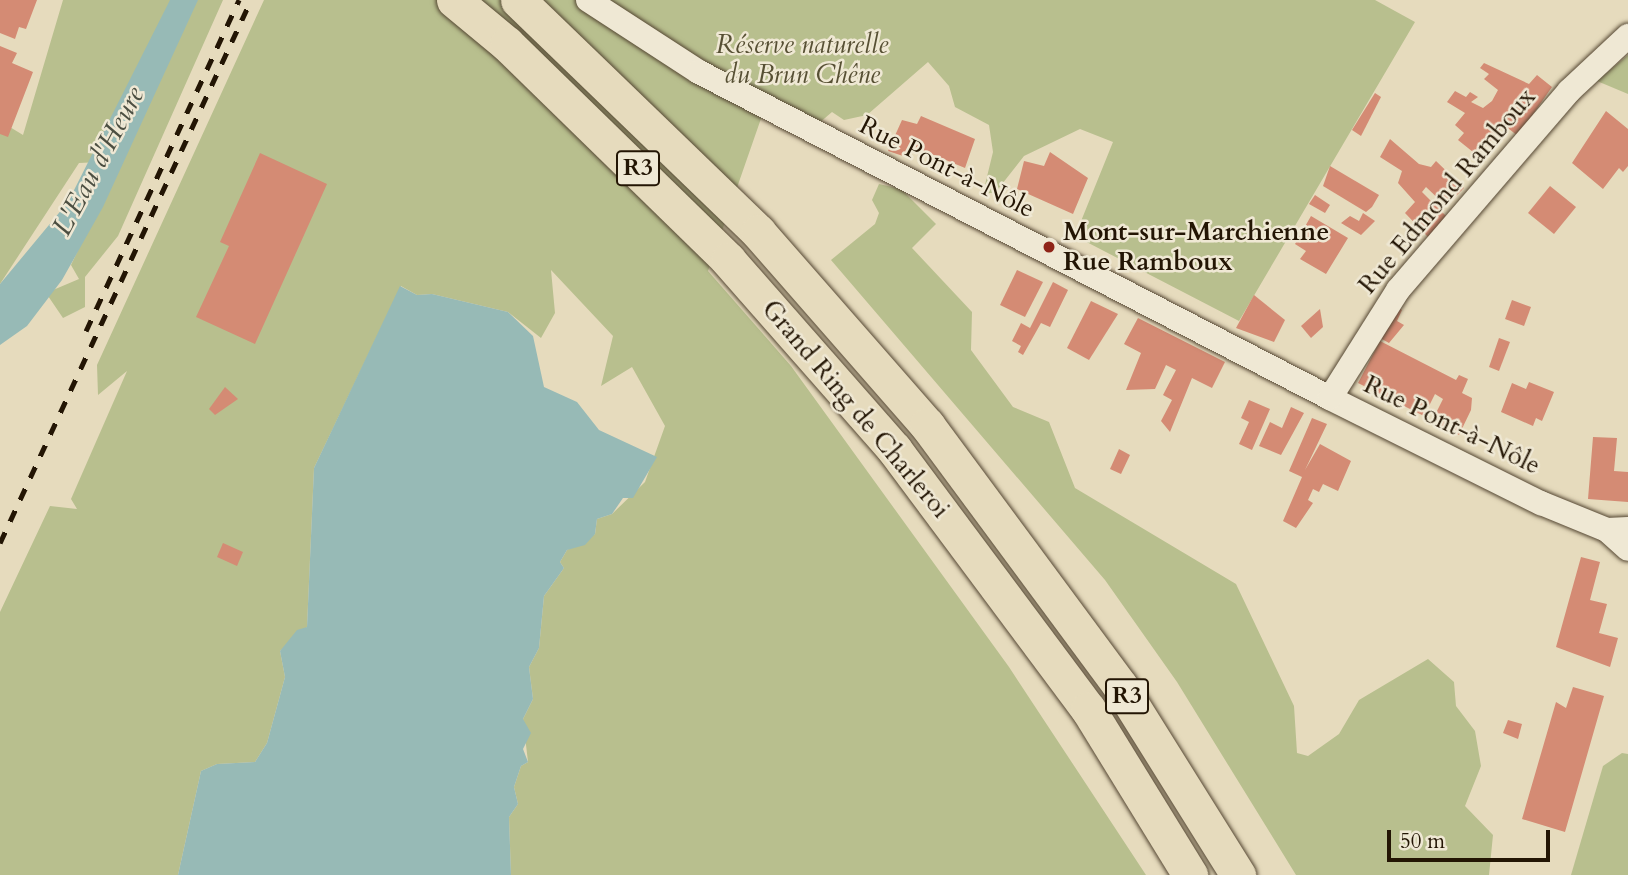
<!DOCTYPE html>
<html>
<head>
<meta charset="utf-8">
<style>
  body { margin:0 }
  #map { position:relative; width:1628px; height:875px; overflow:hidden; background:#e6dbbd; font-family:Cardo,serif }
  div>[style] { position:absolute }
  .green>* { inset:0; background:#b8bf8e }
  .water>* { inset:0; background:#97bab6 }
  .building>* { inset:0; background:#d48b74 }
  .roads { filter:drop-shadow(0 0 2px #544632) drop-shadow(0 0 2px #544632) }
  .minor>* { height:24px; margin:-12px; padding:0 12px; transform-origin:12px; border-radius:12px; background:#efe8d4 }
  .highway>* { height:35px; margin:-17.5px; padding:0 17.5px; transform-origin:17.5px; border-radius:17.5px; background:#e6dbbd }
  .rail>* { height:5px; margin-top:-2.5px; transform-origin:0; background:repeating-linear-gradient(90deg,#231504 0 12px,transparent 0 24px) }
  .dots>* { width:19px; height:19px; translate:-50% -50%; box-sizing:border-box; border:4px solid #efe8d4; border-radius:50% }
  span { translate:-50% -50%; white-space:nowrap; text-align:center; line-height:1.15; -webkit-text-stroke:5px #efe8d4; paint-order:stroke }
  .shield-label span { padding:2px 5px; background:#efe8d4; border:2px solid; border-radius:5px; -webkit-text-stroke-width:0 }
  .shield-label { font-size:24px; color:#231504; font-weight:700 }
  .park-label { font-size:26px; color:#575034; font-style:italic }
  .street-label { font-size:26px; color:#231504 }
  .poi-label { font-size:26px; color:#231504; font-weight:700 }
  .left { translate:0 -50%; text-align:left }
  .water-label { font-size:28px; color:#4c4f42; font-style:italic }
  .scale { position:absolute; left:1387px; top:830px; width:163px; height:32px; box-sizing:border-box; border:4px solid #231504; border-top:0; padding-left:9px; font-size:21px; line-height:24px; white-space:nowrap; color:#231504; -webkit-text-stroke:5px #efe8d4; paint-order:stroke }
</style>
</head>
<body>
<div id="map">
  <div class="green">
    <div style="clip-path:polygon(63px 0,223px 0,118px 236px,85px 277px,85px 307px,63px 318px,46px 293px,79px 279px,71px 265px,121px 161px,79px 163px,0 284px,0 121px,23px 135px)"></div>
    <div style="clip-path:polygon(264px 0,1375px 0,1415px 22px,1239px 321px,1075px 236px,1113px 142px,1080px 129px,1024px 156px,995px 193px,983px 193px,993px 152px,989px 125px,955px 107px,949px 86px,928px 62px,867px 115px,844px 120px,832px 112px,811px 130px,765px 107px,708px 271px,791px 366px,1009px 667px,1146px 875px,511px 875px,509px 817px,518px 804px,514px 787px,521px 766px,528px 762px,523px 719px,533px 699px,529px 667px,539px 648px,544px 596px,564px 568px,560px 562px,567px 550px,595px 534px,597px 519px,612px 514px,645px 482px,665px 426px,632px 367px,601px 386px,613px 336px,551px 270px,555px 313px,541px 338px,508px 312px,432px 294px,417px 295px,401px 286px,314px 468px,307px 627px,280px 651px,285px 677px,267px 743px,255px 762px,217px 764px,201px 771px,178px 875px,0 875px,0 612px,50px 506px,77px 509px,71px 499px,127px 371px,98px 395px,97px 365px)"></div>
    <div style="clip-path:polygon(1628px 55px,1628px 94px,1597px 81px)"></div>
    <div style="clip-path:polygon(879px 184px,901px 189px,936px 224px,912px 248px,972px 312px,971px 350px,1013px 407px,1049px 422px,1075px 488px,1236px 584px,1294px 706px,1297px 753px,1308px 756px,1339px 734px,1359px 700px,1428px 659px,1454px 682px,1456px 706px,1475px 731px,1481px 766px,1465px 806px,1493px 835px,1489px 875px,1296px 875px,1177px 682px,1105px 580px,831px 260px,875px 224px,879px 213px,872px 200px)"></div>
    <div style="clip-path:polygon(1622px 753px,1628px 754px,1628px 875px,1571px 875px,1603px 766px)"></div>
  </div>
  <div class="water">
    <div style="clip-path:polygon(170px 0,198px 0,103px 207px,62px 280px,27px 326px,0 345px,0 284px,68px 202px)"></div>
    <div style="clip-path:polygon(400px 286px,417px 295px,432px 294px,508px 312px,533px 336px,544px 387px,577px 402px,599px 430px,657px 457px,633px 498px,623px 498px,612px 514px,597px 519px,595px 534px,585px 545px,567px 550px,560px 562px,564px 568px,544px 596px,539px 648px,529px 667px,533px 699px,523px 719px,531px 733px,523px 749px,528px 762px,521px 766px,514px 787px,518px 804px,509px 817px,511px 875px,178px 875px,201px 771px,217px 764px,255px 762px,267px 743px,285px 677px,280px 651px,297px 630px,307px 627px,314px 468px)"></div>
  </div>
  <div class="building">
    <div style="clip-path:polygon(0 0,37px 0,26px 29px,19px 27px,15px 39px,0 33px)"></div>
    <div style="clip-path:polygon(0 46px,17px 53px,12px 63px,33px 72px,8px 137px,0 134px)"></div>
    <div style="clip-path:polygon(1484px 63px,1529px 84px,1537px 75px,1552px 87px,1518px 136px,1500px 122px,1500px 130px,1478px 156px,1458px 140px,1464px 133px,1455px 125px,1465px 113px,1447px 102px,1455px 91px,1466px 97px,1470px 92px,1478px 97px,1471px 102px,1483px 108px,1492px 101px,1498px 90px,1484px 79px,1489px 74px,1480px 68px)"></div>
    <div style="clip-path:polygon(1375px 93px,1381px 97px,1361px 136px,1352px 130px)"></div>
    <div style="clip-path:polygon(1606px 111px,1628px 129px,1628px 166px,1623px 172px,1619px 168px,1603px 189px,1572px 163px)"></div>
    <div style="clip-path:polygon(921px 116px,975px 139px,965px 168px,910px 145px,906px 157px,888px 151px,902px 120px,917px 124px)"></div>
    <div style="clip-path:polygon(1390px 139px,1419px 164px,1431px 167px,1436px 161px,1464px 188px,1446px 206px,1426px 187px,1422px 192px,1448px 218px,1429px 238px,1405px 213px,1415px 202px,1398px 183px,1402px 171px,1380px 157px)"></div>
    <div style="clip-path:polygon(1050px 152px,1088px 178px,1073px 214px,1017px 189px,1024px 161px,1044px 166px)"></div>
    <div style="clip-path:polygon(260px 153px,327px 184px,255px 344px,196px 317px,229px 246px,220px 242px)"></div>
    <div style="clip-path:polygon(1330px 166px,1379px 195px,1372px 207px,1366px 212px,1323px 186px)"></div>
    <div style="clip-path:polygon(1550px 186px,1576px 207px,1554px 234px,1528px 213px)"></div>
    <div style="clip-path:polygon(1315px 195px,1330px 205px,1325px 213px,1309px 204px)"></div>
    <div style="clip-path:polygon(1363px 213px,1375px 221px,1361px 235px,1341px 223px,1350px 216px,1359px 221px)"></div>
    <div style="clip-path:polygon(1311px 216px,1348px 238px,1326px 274px,1300px 259px,1306px 251px,1295px 244px)"></div>
    <div style="clip-path:polygon(1017px 270px,1043px 282px,1025px 317px,1000px 305px)"></div>
    <div style="clip-path:polygon(1053px 282px,1068px 290px,1050px 327px,1041px 323px,1023px 355px,1018px 352px,1021px 346px,1012px 341px,1021px 323px,1030px 328px)"></div>
    <div style="clip-path:polygon(1254px 295px,1285px 320px,1274px 342px,1236px 328px)"></div>
    <div style="clip-path:polygon(1512px 300px,1531px 307px,1524px 326px,1505px 319px)"></div>
    <div style="clip-path:polygon(1091px 301px,1118px 314px,1089px 360px,1067px 348px)"></div>
    <div style="clip-path:polygon(1397px 307px,1402px 310px,1397px 321px,1404px 325px,1389px 343px,1380px 338px)"></div>
    <div style="clip-path:polygon(1320px 309px,1323px 327px,1311px 338px,1301px 326px)"></div>
    <div style="clip-path:polygon(1138px 318px,1225px 362px,1212px 388px,1192px 378px,1170px 432px,1161px 421px,1172px 400px,1163px 395px,1176px 370px,1166px 365px,1155px 389px,1126px 390px,1141px 353px,1124px 344px)"></div>
    <div style="clip-path:polygon(1499px 338px,1510px 342px,1499px 371px,1489px 367px)"></div>
    <div style="clip-path:polygon(1380px 341px,1456px 380px,1459px 375px,1468px 379px,1462px 393px,1472px 398px,1471px 410px,1459px 435px,1432px 421px,1443px 399px,1435px 394px,1424px 416px,1358px 383px)"></div>
    <div style="clip-path:polygon(1529px 382px,1554px 392px,1542px 421px,1536px 418px,1533px 426px,1501px 412px,1512px 383px,1526px 389px)"></div>
    <div style="clip-path:polygon(225px 387px,238px 399px,215px 415px,209px 409px)"></div>
    <div style="clip-path:polygon(1249px 400px,1270px 409px,1252px 450px,1239px 444px,1249px 422px,1241px 418px)"></div>
    <div style="clip-path:polygon(1291px 407px,1304px 413px,1281px 455px,1259px 446px,1270px 422px,1282px 428px)"></div>
    <div style="clip-path:polygon(1312px 418px,1327px 424px,1305px 470px,1320px 444px,1351px 461px,1338px 491px,1323px 484px,1319px 492px,1313px 489px,1308px 500px,1313px 503px,1296px 528px,1283px 521px,1302px 477px,1289px 471px)"></div>
    <div style="clip-path:polygon(1593px 437px,1617px 438px,1614px 471px,1628px 472px,1628px 502px,1588px 499px)"></div>
    <div style="clip-path:polygon(1119px 449px,1130px 455px,1121px 474px,1110px 469px)"></div>
    <div style="clip-path:polygon(223px 543px,243px 552px,237px 566px,217px 557px)"></div>
    <div style="clip-path:polygon(1581px 557px,1600px 562px,1590px 600px,1607px 604px,1599px 633px,1618px 638px,1610px 667px,1556px 647px)"></div>
    <div style="clip-path:polygon(1573px 687px,1604px 696px,1565px 832px,1522px 819px,1556px 702px,1566px 708px)"></div>
    <div style="clip-path:polygon(1508px 720px,1522px 724px,1518px 739px,1503px 733px)"></div>
  </div>
  <div class="roads">
    <div class="minor">
      <div style="left:588px;top:0;width:132px;rotate:33deg"></div>
      <div style="left:699px;top:72px;width:710px;rotate:27.32deg"></div>
      <div style="left:1330px;top:398px;width:236px;rotate:26.5deg"></div>
      <div style="left:1541px;top:503px;width:71px;rotate:22.2deg"></div>
      <div style="left:1607px;top:530px;width:21px;rotate:-3deg"></div>
      <div style="left:1330px;top:398px;width:128px;rotate:-57.8deg"></div>
      <div style="left:1398px;top:290px;width:262px;rotate:-49.3deg"></div>
      <div style="left:1569px;top:91px;width:81px;rotate:-43deg"></div>
      <div style="left:1607px;top:530px;width:28px;rotate:42deg"></div>
    </div>
    <div class="highway">
      <div style="left:454px;top:0;width:69px;rotate:39.7deg"></div>
      <div style="left:507px;top:44px;width:309px;rotate:44.3deg"></div>
      <div style="left:728px;top:260px;width:252px;rotate:48.7deg"></div>
      <div style="left:894px;top:449px;width:324px;rotate:53.3deg"></div>
      <div style="left:1088px;top:709px;width:195px;rotate:58.4deg"></div>
      <div style="left:518px;top:0;width:334px;rotate:44deg"></div>
      <div style="left:758px;top:232px;width:257px;rotate:48.8deg"></div>
      <div style="left:927px;top:425px;width:325px;rotate:53.5deg"></div>
      <div style="left:1120px;top:686px;width:223px;rotate:58deg"></div>
    </div>
  </div>
  <div class="rail">
    <div style="left:86px;top:331px;width:365px;rotate:-65.2deg"></div>
    <div style="left:0;top:543px;width:598px;rotate:-65.19deg"></div>
  </div>
  <div class="dots">
    <div style="left:1049px;top:247px;background:#8f2418"></div>
  </div>
  <div class="shield-label">
    <span style="left:638px;top:168px">R3</span>
    <span style="left:1127px;top:696px">R3</span>
  </div>
  <div class="park-label">
    <span style="left:802px;top:60px">Réserve naturelle<br>du Brun Chêne</span>
  </div>
  <div class="street-label">
    <span style="left:947px;top:167px;rotate:27deg">Rue Pont-à-Nôle</span>
    <span style="left:1447px;top:191px;rotate:-50deg">Rue Edmond Ramboux</span>
    <span style="left:856px;top:409px;rotate:50deg">Grand Ring de Charleroi</span>
    <span style="left:1452px;top:425px;rotate:26deg">Rue Pont-à-Nôle</span>
  </div>
  <div class="poi-label">
    <span class="left" style="left:1063px;top:247px">Mont-sur-Marchienne<br>Rue Ramboux</span>
  </div>
  <div class="water-label">
    <span style="left:98px;top:161px;rotate:-62deg">L'Eau d'Heure</span>
  </div>
  <div class="scale">50 m</div>
</div>
</body>
</html>
